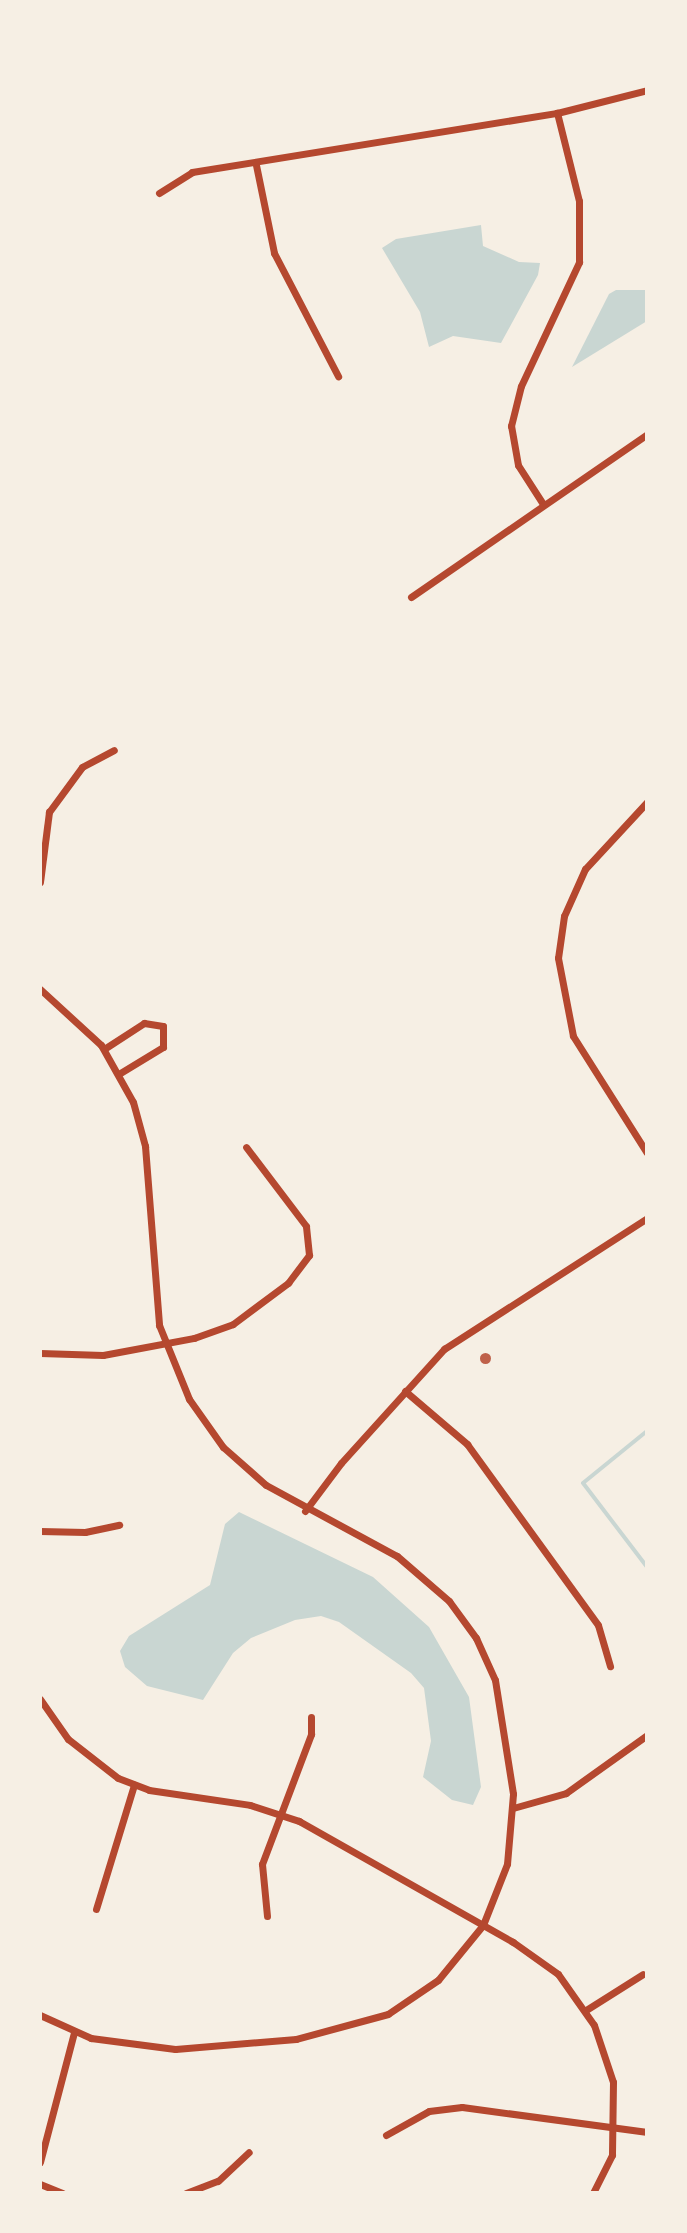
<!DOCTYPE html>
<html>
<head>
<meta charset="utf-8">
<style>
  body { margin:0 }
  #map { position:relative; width:687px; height:2233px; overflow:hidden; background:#f6efe4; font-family:"Crimson Pro",serif }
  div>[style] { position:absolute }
  .water>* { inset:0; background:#c9d6d2 }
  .stream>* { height:4px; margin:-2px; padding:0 2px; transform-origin:2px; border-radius:2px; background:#c9d6d2 }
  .building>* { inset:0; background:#bf614a }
  .round { border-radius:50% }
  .minor>* { height:7px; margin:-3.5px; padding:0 3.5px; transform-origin:3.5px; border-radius:3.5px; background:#b5482f }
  span { translate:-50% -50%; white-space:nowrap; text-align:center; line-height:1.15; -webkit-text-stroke:8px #f6efe4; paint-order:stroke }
  .frame { position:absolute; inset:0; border:42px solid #f6efe4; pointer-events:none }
</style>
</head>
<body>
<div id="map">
  <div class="water">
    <div style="clip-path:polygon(481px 225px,483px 246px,519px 262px,540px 263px,538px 275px,501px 343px,453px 336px,429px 347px,420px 312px,382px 248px,396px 239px)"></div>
    <div style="clip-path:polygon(616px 290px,647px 290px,647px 321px,572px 367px,609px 294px)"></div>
    <div style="clip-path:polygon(239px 1512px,373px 1577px,429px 1627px,469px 1697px,481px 1787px,473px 1805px,452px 1800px,423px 1777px,431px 1741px,424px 1688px,411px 1673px,339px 1622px,321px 1616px,295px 1620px,251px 1638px,233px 1653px,203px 1700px,147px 1686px,125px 1667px,120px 1651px,129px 1636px,210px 1585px,225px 1524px)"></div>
  </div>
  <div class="stream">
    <div style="left:647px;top:1431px;width:82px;rotate:140.9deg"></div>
    <div style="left:583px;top:1483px;width:106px;rotate:52.7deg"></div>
  </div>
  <div class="building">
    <div class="round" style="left:479.5px;top:1352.5px;width:11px;height:11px"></div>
  </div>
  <div class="minor">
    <div style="left:256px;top:165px;width:90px;rotate:78.4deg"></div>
    <div style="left:274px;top:253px;width:139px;rotate:62.5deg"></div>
    <div style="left:159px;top:193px;width:39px;rotate:-32deg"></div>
    <div style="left:192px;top:172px;width:370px;rotate:-9.2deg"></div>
    <div style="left:557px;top:113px;width:93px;rotate:-14.3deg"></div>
    <div style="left:543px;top:504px;width:46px;rotate:-122.7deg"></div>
    <div style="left:518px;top:465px;width:40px;rotate:-100deg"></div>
    <div style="left:511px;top:426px;width:41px;rotate:-76deg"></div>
    <div style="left:521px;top:386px;width:137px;rotate:-64.9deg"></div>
    <div style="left:579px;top:262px;width:61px;rotate:-90deg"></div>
    <div style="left:579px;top:201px;width:91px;rotate:-104deg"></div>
    <div style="left:411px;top:597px;width:287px;rotate:-34.6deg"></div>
    <div style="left:647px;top:802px;width:91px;rotate:132.8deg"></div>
    <div style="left:585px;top:869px;width:51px;rotate:114.1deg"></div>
    <div style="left:564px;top:916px;width:42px;rotate:98.1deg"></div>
    <div style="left:558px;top:958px;width:79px;rotate:79.1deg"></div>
    <div style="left:573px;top:1036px;width:138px;rotate:57.7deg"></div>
    <div style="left:40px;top:882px;width:71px;rotate:-82.7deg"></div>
    <div style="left:49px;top:812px;width:56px;rotate:-53.7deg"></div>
    <div style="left:82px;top:767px;width:36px;rotate:-28deg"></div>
    <div style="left:40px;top:989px;width:83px;rotate:42.6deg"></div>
    <div style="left:101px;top:1045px;width:65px;rotate:60.7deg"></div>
    <div style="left:133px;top:1102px;width:46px;rotate:74.7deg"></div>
    <div style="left:145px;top:1146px;width:180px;rotate:85.5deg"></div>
    <div style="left:159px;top:1325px;width:80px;rotate:67.9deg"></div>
    <div style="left:189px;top:1399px;width:59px;rotate:54.7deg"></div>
    <div style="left:223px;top:1447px;width:57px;rotate:41.5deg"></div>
    <div style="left:266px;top:1485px;width:149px;rotate:28.5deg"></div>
    <div style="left:397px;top:1556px;width:69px;rotate:40.9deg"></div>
    <div style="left:449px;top:1601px;width:46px;rotate:53.9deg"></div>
    <div style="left:476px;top:1638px;width:46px;rotate:65.7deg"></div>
    <div style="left:495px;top:1680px;width:115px;rotate:81deg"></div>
    <div style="left:513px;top:1794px;width:70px;rotate:94.9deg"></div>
    <div style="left:507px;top:1864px;width:66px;rotate:111.5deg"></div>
    <div style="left:483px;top:1925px;width:71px;rotate:129.3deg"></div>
    <div style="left:438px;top:1980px;width:60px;rotate:145.8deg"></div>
    <div style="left:388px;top:2014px;width:95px;rotate:164.8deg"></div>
    <div style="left:296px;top:2039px;width:121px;rotate:175.3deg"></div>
    <div style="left:175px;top:2049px;width:85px;rotate:-172.5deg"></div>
    <div style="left:91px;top:2038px;width:56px;rotate:-155.7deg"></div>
    <div style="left:104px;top:1049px;width:48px;rotate:-33deg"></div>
    <div style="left:144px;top:1023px;width:19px;rotate:9deg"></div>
    <div style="left:163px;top:1026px;width:21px;rotate:90deg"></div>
    <div style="left:163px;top:1047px;width:50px;rotate:148.8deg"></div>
    <div style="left:40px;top:1353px;width:63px;rotate:1.8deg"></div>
    <div style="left:103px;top:1355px;width:93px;rotate:-10.6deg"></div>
    <div style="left:194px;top:1338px;width:41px;rotate:-19.7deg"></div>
    <div style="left:233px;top:1324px;width:69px;rotate:-36.7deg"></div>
    <div style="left:288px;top:1283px;width:35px;rotate:-53deg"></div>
    <div style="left:309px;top:1255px;width:29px;rotate:-96deg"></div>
    <div style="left:306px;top:1226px;width:99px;rotate:-127.2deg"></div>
    <div style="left:405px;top:1391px;width:82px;rotate:40.5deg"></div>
    <div style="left:467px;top:1444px;width:223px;rotate:54.1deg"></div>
    <div style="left:598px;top:1625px;width:43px;rotate:73.7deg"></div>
    <div style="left:305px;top:1511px;width:60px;rotate:-53.1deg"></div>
    <div style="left:341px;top:1463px;width:154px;rotate:-47.9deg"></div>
    <div style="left:444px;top:1349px;width:242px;rotate:-32.8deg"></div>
    <div style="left:40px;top:1531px;width:45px;rotate:1.3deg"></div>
    <div style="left:85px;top:1532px;width:35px;rotate:-12deg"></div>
    <div style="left:40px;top:1699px;width:49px;rotate:55deg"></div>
    <div style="left:68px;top:1739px;width:63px;rotate:38deg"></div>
    <div style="left:118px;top:1778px;width:33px;rotate:21deg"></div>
    <div style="left:149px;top:1790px;width:102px;rotate:8.4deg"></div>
    <div style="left:250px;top:1805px;width:52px;rotate:18.1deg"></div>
    <div style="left:299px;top:1821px;width:246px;rotate:29.5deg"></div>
    <div style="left:513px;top:1942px;width:55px;rotate:35.4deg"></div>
    <div style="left:558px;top:1974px;width:62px;rotate:54.8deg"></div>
    <div style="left:594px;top:2025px;width:60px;rotate:71.6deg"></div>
    <div style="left:613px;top:2082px;width:73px;rotate:90.8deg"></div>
    <div style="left:612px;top:2155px;width:42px;rotate:116.6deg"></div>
    <div style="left:513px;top:1808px;width:55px;rotate:-15.8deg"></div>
    <div style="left:566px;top:1793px;width:100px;rotate:-35.6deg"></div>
    <div style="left:96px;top:1909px;width:130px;rotate:-73deg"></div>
    <div style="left:267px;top:1916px;width:52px;rotate:-95.5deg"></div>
    <div style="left:262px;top:1864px;width:139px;rotate:-69.3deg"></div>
    <div style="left:311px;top:1734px;width:17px;rotate:-90deg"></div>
    <div style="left:586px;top:2010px;width:67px;rotate:-32.3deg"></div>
    <div style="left:386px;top:2135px;width:49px;rotate:-29.2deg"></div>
    <div style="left:429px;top:2111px;width:33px;rotate:-7deg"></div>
    <div style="left:462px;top:2107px;width:187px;rotate:7.7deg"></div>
    <div style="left:40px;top:2162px;width:134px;rotate:-75.3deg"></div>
    <div style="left:40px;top:2184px;width:24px;rotate:22deg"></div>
    <div style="left:186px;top:2193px;width:34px;rotate:-21deg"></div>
    <div style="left:218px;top:2181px;width:42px;rotate:-43.1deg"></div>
  </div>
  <div class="frame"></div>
</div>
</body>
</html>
